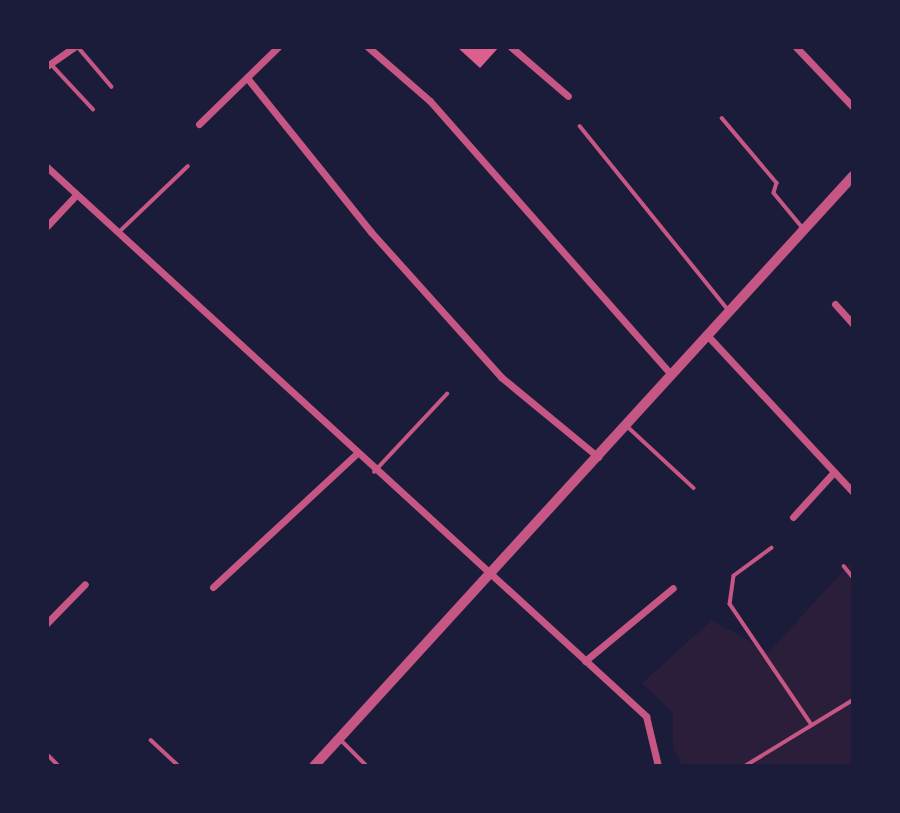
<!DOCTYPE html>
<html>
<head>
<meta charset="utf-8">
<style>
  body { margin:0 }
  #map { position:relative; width:900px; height:813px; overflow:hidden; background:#1b1b3a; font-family:"Alegreya Sans",sans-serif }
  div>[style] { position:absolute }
  .green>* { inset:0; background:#2a1e3b }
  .building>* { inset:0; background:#dd5f8e }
  .service>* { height:3.5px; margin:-1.75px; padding:0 1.75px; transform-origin:1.75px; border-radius:1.75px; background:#c65784 }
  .minor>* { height:7px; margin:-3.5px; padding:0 3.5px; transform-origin:3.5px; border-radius:3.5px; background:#c65784 }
  .tertiary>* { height:10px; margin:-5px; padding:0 5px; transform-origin:5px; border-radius:5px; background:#c65784 }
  span { translate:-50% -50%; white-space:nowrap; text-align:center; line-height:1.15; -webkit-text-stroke:5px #1b1b3a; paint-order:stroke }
  .frame { position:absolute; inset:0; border:49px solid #1b1b3a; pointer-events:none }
</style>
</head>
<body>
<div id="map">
  <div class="green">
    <div style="clip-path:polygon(853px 560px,853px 766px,683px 766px,673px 749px,673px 713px,642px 683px,712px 620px,769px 652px)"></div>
  </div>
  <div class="building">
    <div style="clip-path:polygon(457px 47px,499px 47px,480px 68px)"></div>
  </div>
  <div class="service">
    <div style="left:78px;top:47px;width:52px;rotate:49.6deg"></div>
    <div style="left:51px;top:64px;width:62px;rotate:47deg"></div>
    <div style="left:722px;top:118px;width:85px;rotate:49.8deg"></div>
    <div style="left:777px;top:183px;width:10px;rotate:107deg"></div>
    <div style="left:774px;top:193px;width:45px;rotate:50.4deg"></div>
    <div style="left:580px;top:126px;width:234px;rotate:51.1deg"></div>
    <div style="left:119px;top:232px;width:95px;rotate:-43.7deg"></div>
    <div style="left:627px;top:426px;width:91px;rotate:42.8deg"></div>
    <div style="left:374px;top:472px;width:107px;rotate:-46.9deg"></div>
    <div style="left:772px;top:548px;width:47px;rotate:143.6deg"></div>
    <div style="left:734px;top:576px;width:28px;rotate:98deg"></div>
    <div style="left:730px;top:604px;width:146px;rotate:55.9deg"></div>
    <div style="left:844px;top:566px;width:14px;rotate:51deg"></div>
    <div style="left:151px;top:740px;width:38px;rotate:43deg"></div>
    <div style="left:341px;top:740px;width:37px;rotate:45deg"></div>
    <div style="left:47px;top:754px;width:17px;rotate:45deg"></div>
    <div style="left:745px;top:766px;width:127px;rotate:-31.4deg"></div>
  </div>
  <div class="minor">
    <div style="left:368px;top:47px;width:82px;rotate:41.1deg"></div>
    <div style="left:430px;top:101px;width:363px;rotate:48.6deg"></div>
    <div style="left:511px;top:47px;width:75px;rotate:40.7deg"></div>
    <div style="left:796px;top:47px;width:83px;rotate:46.5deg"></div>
    <div style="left:47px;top:66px;width:33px;rotate:-35deg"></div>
    <div style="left:248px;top:79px;width:196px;rotate:51.2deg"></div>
    <div style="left:371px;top:232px;width:195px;rotate:48.1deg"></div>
    <div style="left:501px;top:377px;width:126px;rotate:39.5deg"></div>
    <div style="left:199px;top:124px;width:110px;rotate:-44.3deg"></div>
    <div style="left:47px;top:167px;width:813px;rotate:42.51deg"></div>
    <div style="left:646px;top:716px;width:51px;rotate:76.5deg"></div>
    <div style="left:47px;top:226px;width:42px;rotate:-46.9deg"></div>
    <div style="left:835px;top:304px;width:27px;rotate:48deg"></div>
    <div style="left:706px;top:334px;width:216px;rotate:47.1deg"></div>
    <div style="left:793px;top:517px;width:61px;rotate:-47.7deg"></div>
    <div style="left:213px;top:587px;width:194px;rotate:-42.9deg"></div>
    <div style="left:47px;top:623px;width:54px;rotate:-45.7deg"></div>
    <div style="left:585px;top:661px;width:114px;rotate:-39.7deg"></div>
  </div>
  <div class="tertiary">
    <div style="left:314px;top:766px;width:799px;rotate:-47.59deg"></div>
  </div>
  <div class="frame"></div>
</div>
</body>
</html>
